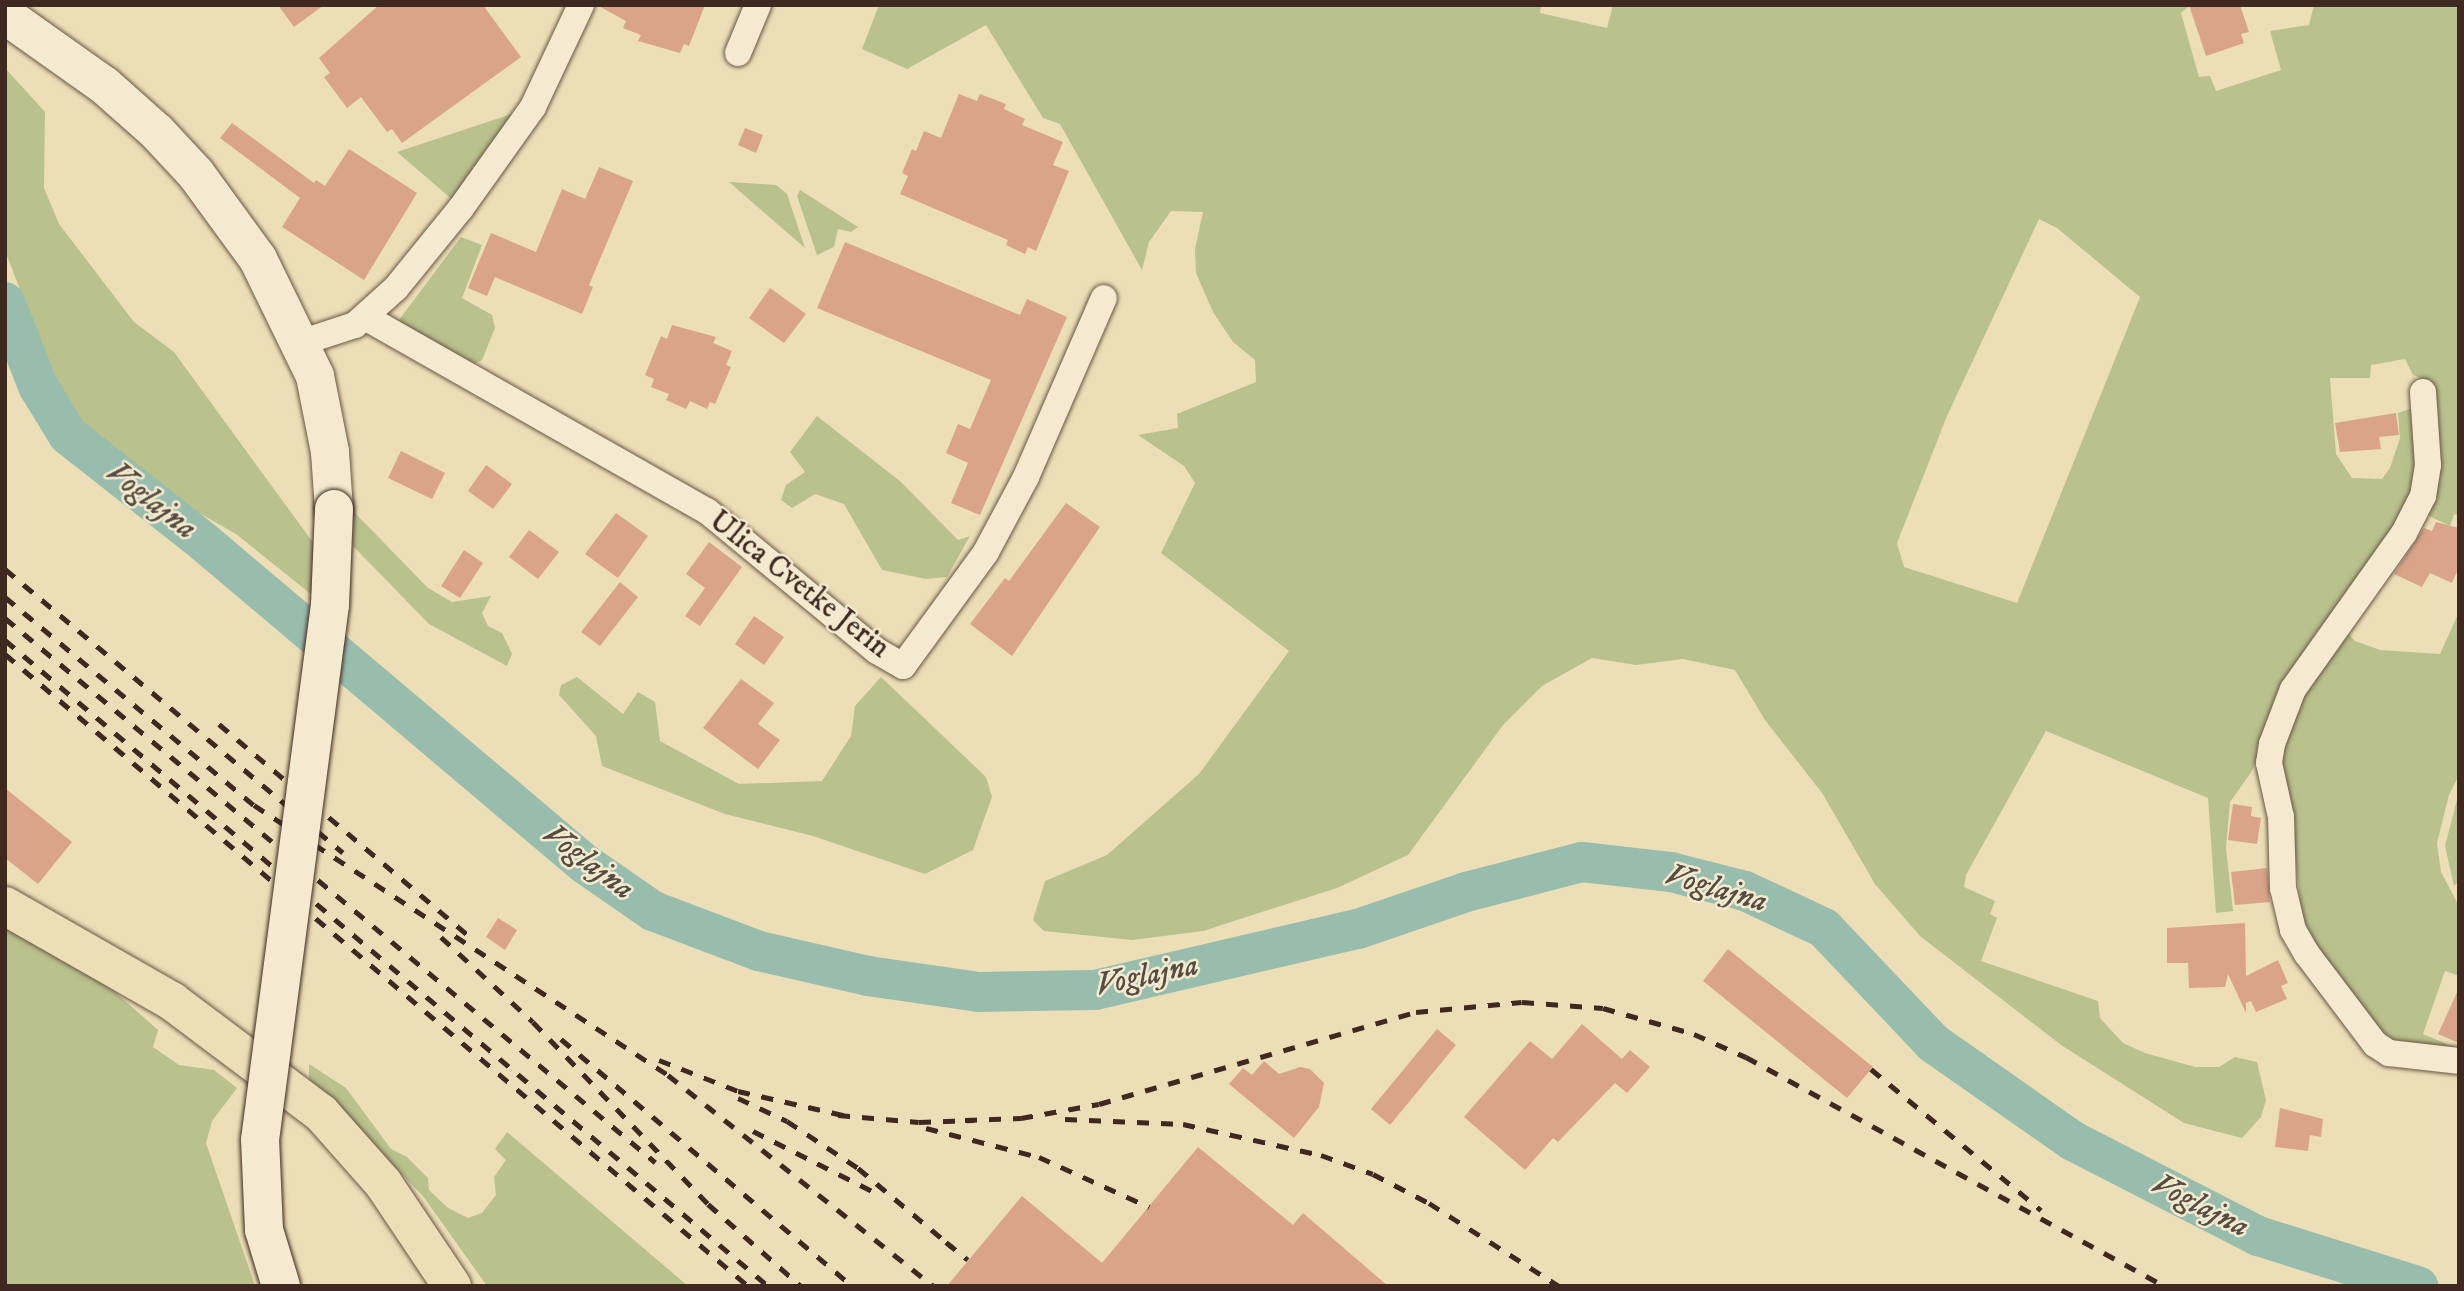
<!DOCTYPE html>
<html>
<head>
<meta charset="utf-8">
<style>
  body { margin:0 }
  #map { position:relative; width:2464px; height:1291px; overflow:hidden; background:#ecdfb7; font-family:"IM FELL DW Pica",serif }
  div>[style] { position:absolute }
  .green>* { inset:0; background:#b9c18d }
  .river>* { height:40px; margin:-20px; padding:0 20px; transform-origin:20px; border-radius:20px; background:#99bdad }
  .building>* { inset:0; background:#d9a489 }
  .roads { filter:drop-shadow(0 0 2px #6a5645) drop-shadow(0 0 2px #6a5645) }
  .street>* { height:26px; margin:-13px; padding:0 13px; transform-origin:13px; border-radius:13px; background:#f3ead0 }
  .secondary>* { height:38px; margin:-19px; padding:0 19px; transform-origin:19px; border-radius:19px; background:#f3ead0 }
  .primary>* { height:38px; margin:-19px; padding:0 19px; transform-origin:19px; border-radius:19px; background:#ecdfb7 }
  .rail>* { height:5px; margin-top:-2.5px; transform-origin:0; background:repeating-linear-gradient(90deg,#3e281f 0 12px,transparent 0 24px) }
  .bridges { filter:drop-shadow(0 0 2px #3e281f) drop-shadow(0 0 2px #3e281f) }
  .secondary-bridge>* { height:38px; margin:-19px; padding:0 19px; transform-origin:19px; border-radius:19px; background:#f3ead0 }
  span { translate:-50% -50%; white-space:nowrap; text-align:center; line-height:1.15; -webkit-text-stroke:5px #f3ead0; paint-order:stroke }
  .street-label { font-size:30px; color:#3e281f }
  .water-label { font-size:32px; color:#554d42; font-style:italic }
  .frame { position:absolute; inset:0; border:7px solid #3e281f; pointer-events:none }
</style>
</head>
<body>
<div id="map">
  <div class="green">
    <div style="clip-path:polygon(evenodd,879px 5px,1541px 5px,1540px 13px,1607px 28px,1613px 5px,2190px 5px,2181px 13px,2199px 77px,2210px 76px,2216px 91px,2281px 70px,2270px 31px,2309px 25px,2314px 5px,2459px 5px,2459px 516px,2454px 514px,2450px 526px,2423px 513px,2431px 411px,2421px 378px,2413px 375px,2405px 359px,2371px 365px,2370px 378px,2330px 378px,2336px 454px,2352px 478px,2382px 479px,2390px 468px,2400px 438px,2398px 413px,2415px 407px,2419px 481px,2383px 548px,2286px 688px,2252px 771px,2230px 802px,2226px 848px,2233px 911px,2216px 913px,2208px 798px,2046px 731px,1966px 875px,1964px 887px,1995px 901px,1990px 914px,1997px 918px,1981px 961px,2098px 1001px,2100px 1018px,2123px 1043px,2145px 1053px,2195px 1067px,2219px 1067px,2235px 1057px,2257px 1062px,2266px 1100px,2261px 1117px,2242px 1138px,2184px 1123px,2061px 1045px,1920px 936px,1875px 884px,1822px 793px,1765px 720px,1735px 670px,1683px 659px,1636px 665px,1592px 658px,1542px 686px,1503px 725px,1408px 855px,1337px 888px,1203px 931px,1132px 940px,1044px 931px,1033px 920px,1045px 881px,1107px 855px,1199px 774px,1289px 651px,1161px 553px,1195px 483px,1184px 466px,1138px 435px,1178px 428px,1177px 414px,1256px 382px,1255px 360px,1233px 342px,1213px 312px,1196px 273px,1195px 249px,1203px 212px,1171px 211px,1149px 242px,1142px 270px,1060px 124px,1043px 118px,986px 25px,907px 69px,862px 49px,879px 5px,2039px 219px,2057px 228px,2140px 297px,2017px 603px,1904px 567px,1897px 543px,1947px 416px,2039px 219px)"></div>
    <div style="clip-path:polygon(5px 68px,45px 112px,44px 188px,59px 224px,134px 322px,174px 352px,317px 548px,317px 599px,236px 534px,152px 486px,108px 452px,74px 414px,57px 384px,5px 251px)"></div>
    <div style="clip-path:polygon(533px 107px,454px 201px,397px 152px)"></div>
    <div style="clip-path:polygon(729px 182px,776px 185px,787px 194px,805px 248px)"></div>
    <div style="clip-path:polygon(800px 190px,858px 227px,851px 232px,838px 229px,834px 247px,817px 255px,797px 196px)"></div>
    <div style="clip-path:polygon(461px 237px,482px 245px,462px 298px,492px 315px,495px 328px,482px 360px,472px 365px,413px 338px,399px 320px)"></div>
    <div style="clip-path:polygon(817px 416px,901px 482px,958px 540px,970px 536px,947px 577px,926px 579px,882px 570px,844px 504px,815px 494px,792px 508px,781px 500px,786px 485px,805px 472px,790px 452px)"></div>
    <div style="clip-path:polygon(354px 512px,428px 588px,452px 602px,491px 596px,482px 613px,488px 626px,502px 633px,512px 654px,507px 666px,429px 624px,353px 546px)"></div>
    <div style="clip-path:polygon(2459px 612px,2459px 775px,2449px 795px,2437px 843px,2441px 872px,2459px 906px,2459px 976px,2445px 971px,2423px 1034px,2456px 1048px,2396px 1048px,2304px 937px,2294px 843px,2275px 747px,2295px 697px,2343px 628px,2355px 641px,2380px 650px,2440px 654px)"></div>
    <div style="clip-path:polygon(577px 677px,623px 714px,638px 692px,655px 702px,660px 741px,739px 784px,822px 781px,851px 736px,855px 706px,881px 677px,986px 777px,992px 797px,973px 850px,925px 874px,813px 836px,725px 814px,602px 766px,596px 736px,559px 695px,561px 685px)"></div>
    <div style="clip-path:polygon(2459px 792px,2459px 881px,2454px 886px,2445px 846px)"></div>
    <div style="clip-path:polygon(5px 928px,106px 984px,158px 1030px,153px 1047px,179px 1065px,214px 1070px,237px 1088px,212px 1121px,206px 1143px,255px 1286px,5px 1286px)"></div>
    <div style="clip-path:polygon(309px 1064px,346px 1088px,391px 1149px,407px 1157px,428px 1178px,429px 1190px,448px 1208px,468px 1218px,482px 1213px,496px 1195px,494px 1177px,506px 1160px,495px 1149px,507px 1132px,688px 1286px,487px 1286px,423px 1196px,309px 1079px)"></div>
  </div>
  <div class="river">
    <div style="left:5px;top:302px;width:90px;rotate:68.6deg"></div>
    <div style="left:38px;top:386px;width:57px;rotate:58.5deg"></div>
    <div style="left:68px;top:435px;width:174px;rotate:38.2deg"></div>
    <div style="left:205px;top:543px;width:497px;rotate:40.2deg"></div>
    <div style="left:585px;top:864px;width:83px;rotate:34.7deg"></div>
    <div style="left:653px;top:911px;width:113px;rotate:20.7deg"></div>
    <div style="left:759px;top:951px;width:112px;rotate:12.9deg"></div>
    <div style="left:868px;top:976px;width:112px;rotate:8.2deg"></div>
    <div style="left:979px;top:992px;width:116px;rotate:-1deg"></div>
    <div style="left:1095px;top:990px;width:270px;rotate:-13.1deg"></div>
    <div style="left:1358px;top:929px;width:114px;rotate:-18.9deg"></div>
    <div style="left:1466px;top:892px;width:120px;rotate:-14.5deg"></div>
    <div style="left:1582px;top:862px;width:90px;rotate:6.4deg"></div>
    <div style="left:1671px;top:872px;width:76px;rotate:14.4deg"></div>
    <div style="left:1745px;top:891px;width:87px;rotate:25.1deg"></div>
    <div style="left:1824px;top:928px;width:158px;rotate:46.5deg"></div>
    <div style="left:1933px;top:1043px;width:171px;rotate:35deg"></div>
    <div style="left:2073px;top:1141px;width:208px;rotate:27.2deg"></div>
    <div style="left:2258px;top:1236px;width:168px;rotate:17.4deg"></div>
  </div>
  <div class="building">
    <div style="clip-path:polygon(278px 5px,324px 5px,294px 27px)"></div>
    <div style="clip-path:polygon(379px 5px,483px 5px,521px 57px,402px 143px,392px 129px,387px 132px,361px 97px,347px 108px,324px 77px,330px 73px,319px 58px)"></div>
    <div style="clip-path:polygon(597px 5px,705px 5px,689px 46px,684px 44px,680px 53px,638px 41px,641px 35px,623px 28px,626px 21px)"></div>
    <div style="clip-path:polygon(2189px 5px,2240px 5px,2249px 32px,2241px 34px,2244px 43px,2206px 56px)"></div>
    <div style="clip-path:polygon(959px 94px,977px 101px,980px 94px,1006px 104px,1004px 109px,1025px 119px,1022px 125px,1063px 142px,1053px 165px,1069px 171px,1036px 251px,1028px 247px,1025px 254px,1006px 245px,1008px 240px,900px 194px,908px 176px,902px 173px,912px 149px,916px 151px,924px 131px,941px 138px)"></div>
    <div style="clip-path:polygon(232px 123px,314px 183px,316px 180px,325px 186px,349px 149px,417px 193px,364px 280px,282px 227px,300px 198px,220px 138px)"></div>
    <div style="clip-path:polygon(745px 128px,763px 135px,756px 153px,738px 145px)"></div>
    <div style="clip-path:polygon(599px 167px,633px 181px,589px 285px,593px 287px,582px 314px,495px 277px,487px 296px,468px 288px,491px 233px,536px 252px,562px 189px,585px 199px)"></div>
    <div style="clip-path:polygon(845px 242px,1020px 315px,1027px 299px,1067px 317px,980px 515px,951px 503px,968px 463px,946px 453px,958px 424px,970px 429px,991px 380px,817px 308px)"></div>
    <div style="clip-path:polygon(770px 288px,806px 314px,784px 343px,749px 318px)"></div>
    <div style="clip-path:polygon(672px 325px,716px 337px,713px 343px,732px 351px,726px 365px,731px 367px,715px 404px,710px 402px,707px 409px,690px 401px,686px 409px,666px 400px,669px 394px,651px 387px,654px 379px,645px 375px,661px 336px,667px 339px)"></div>
    <div style="clip-path:polygon(2396px 413px,2399px 435px,2379px 437px,2381px 449px,2340px 452px,2335px 423px)"></div>
    <div style="clip-path:polygon(401px 451px,445px 473px,432px 499px,388px 478px)"></div>
    <div style="clip-path:polygon(486px 465px,512px 484px,493px 509px,468px 491px)"></div>
    <div style="clip-path:polygon(1066px 503px,1100px 527px,1012px 656px,970px 624px,1005px 578px,1009px 581px)"></div>
    <div style="clip-path:polygon(616px 513px,648px 536px,618px 578px,585px 554px)"></div>
    <div style="clip-path:polygon(2436px 522px,2459px 528px,2459px 567px,2452px 583px,2430px 573px,2422px 587px,2394px 574px,2424px 528px,2432px 531px)"></div>
    <div style="clip-path:polygon(529px 530px,559px 552px,538px 579px,509px 557px)"></div>
    <div style="clip-path:polygon(709px 542px,742px 567px,700px 626px,685px 616px,705px 588px,686px 574px)"></div>
    <div style="clip-path:polygon(464px 550px,483px 563px,460px 598px,441px 586px)"></div>
    <div style="clip-path:polygon(620px 582px,638px 597px,600px 646px,581px 632px)"></div>
    <div style="clip-path:polygon(754px 616px,784px 637px,764px 665px,735px 644px)"></div>
    <div style="clip-path:polygon(741px 679px,774px 703px,758px 724px,780px 740px,758px 769px,703px 728px)"></div>
    <div style="clip-path:polygon(5px 788px,72px 842px,38px 884px,5px 858px)"></div>
    <div style="clip-path:polygon(2233px 804px,2252px 807px,2251px 816px,2261px 818px,2257px 844px,2228px 840px)"></div>
    <div style="clip-path:polygon(2267px 868px,2270px 902px,2235px 905px,2231px 872px)"></div>
    <div style="clip-path:polygon(498px 918px,517px 930px,505px 950px,486px 937px)"></div>
    <div style="clip-path:polygon(2245px 923px,2246px 976px,2278px 960px,2288px 983px,2281px 986px,2287px 999px,2256px 1012px,2251px 1001px,2246px 1003px,2246px 1013px,2228px 974px,2225px 987px,2189px 988px,2188px 963px,2167px 963px,2167px 928px)"></div>
    <div style="clip-path:polygon(1728px 949px,1873px 1067px,1847px 1098px,1703px 981px)"></div>
    <div style="clip-path:polygon(2459px 988px,2459px 1043px,2438px 1034px)"></div>
    <div style="clip-path:polygon(1582px 1024px,1622px 1059px,1630px 1050px,1650px 1067px,1627px 1093px,1615px 1083px,1558px 1142px,1553px 1138px,1525px 1170px,1464px 1117px,1530px 1041px,1552px 1059px)"></div>
    <div style="clip-path:polygon(1437px 1029px,1456px 1045px,1390px 1125px,1371px 1109px)"></div>
    <div style="clip-path:polygon(1264px 1061px,1279px 1074px,1300px 1067px,1310px 1069px,1324px 1083px,1319px 1107px,1294px 1138px,1229px 1084px,1243px 1068px,1252px 1075px)"></div>
    <div style="clip-path:polygon(2280px 1108px,2323px 1119px,2321px 1137px,2310px 1135px,2308px 1151px,2275px 1147px)"></div>
    <div style="clip-path:polygon(1198px 1147px,1293px 1225px,1303px 1213px,1388px 1286px,947px 1286px,1022px 1196px,1102px 1263px)"></div>
  </div>
  <div class="roads">
    <div class="street">
      <div style="left:738px;top:53px;width:52px;rotate:-67.4deg"></div>
      <div style="left:365px;top:317px;width:393px;rotate:29.6deg"></div>
      <div style="left:707px;top:511px;width:220px;rotate:39.5deg"></div>
      <div style="left:877px;top:651px;width:30px;rotate:30deg"></div>
      <div style="left:903px;top:666px;width:141px;rotate:-53.9deg"></div>
      <div style="left:986px;top:552px;width:85px;rotate:-61.9deg"></div>
      <div style="left:1026px;top:477px;width:195px;rotate:-66.5deg"></div>
      <div style="left:300px;top:343px;width:58px;rotate:-18.1deg"></div>
      <div style="left:355px;top:325px;width:55px;rotate:-42.1deg"></div>
      <div style="left:396px;top:288px;width:103px;rotate:-50.9deg"></div>
      <div style="left:461px;top:208px;width:124px;rotate:-54.5deg"></div>
      <div style="left:533px;top:107px;width:113px;rotate:-64.8deg"></div>
      <div style="left:2423px;top:392px;width:73px;rotate:86.1deg"></div>
      <div style="left:2428px;top:465px;width:31px;rotate:99deg"></div>
      <div style="left:2423px;top:496px;width:42px;rotate:117.2deg"></div>
      <div style="left:2404px;top:533px;width:191px;rotate:125.4deg"></div>
      <div style="left:2293px;top:689px;width:59px;rotate:110.9deg"></div>
      <div style="left:2272px;top:744px;width:19px;rotate:99deg"></div>
      <div style="left:2269px;top:763px;width:55px;rotate:77.5deg"></div>
      <div style="left:2281px;top:817px;width:71px;rotate:88.4deg"></div>
      <div style="left:2283px;top:888px;width:43px;rotate:76.6deg"></div>
      <div style="left:2293px;top:930px;width:28px;rotate:60deg"></div>
      <div style="left:2307px;top:954px;width:113px;rotate:52.9deg"></div>
      <div style="left:2375px;top:1044px;width:17px;rotate:33deg"></div>
      <div style="left:2389px;top:1053px;width:70px;rotate:6.5deg"></div>
    </div>
    <div class="secondary">
      <div style="left:5px;top:15px;width:121px;rotate:35.3deg"></div>
      <div style="left:104px;top:85px;width:71px;rotate:41.6deg"></div>
      <div style="left:157px;top:132px;width:57px;rotate:47.1deg"></div>
      <div style="left:196px;top:174px;width:105px;rotate:53.9deg"></div>
      <div style="left:258px;top:259px;width:130px;rotate:64deg"></div>
      <div style="left:315px;top:376px;width:77px;rotate:78.8deg"></div>
      <div style="left:330px;top:452px;width:57px;rotate:86deg"></div>
    </div>
    <div class="primary">
      <div style="left:5px;top:906px;width:193px;rotate:29.7deg"></div>
      <div style="left:173px;top:1002px;width:185px;rotate:36.9deg"></div>
      <div style="left:321px;top:1113px;width:94px;rotate:48.5deg"></div>
      <div style="left:383px;top:1183px;width:124px;rotate:56.2deg"></div>
    </div>
  </div>
  <div class="rail">
    <div style="left:5px;top:569px;width:441px;rotate:40deg"></div>
    <div style="left:5px;top:597px;width:324px;rotate:39.9deg"></div>
    <div style="left:254px;top:805px;width:494px;rotate:33.1deg"></div>
    <div style="left:668px;top:1075px;width:339px;rotate:38.5deg"></div>
    <div style="left:5px;top:618px;width:848px;rotate:39.93deg"></div>
    <div style="left:5px;top:640px;width:1000px;rotate:40.25deg"></div>
    <div style="left:5px;top:654px;width:975px;rotate:40.38deg"></div>
    <div style="left:219px;top:724px;width:328px;rotate:40.3deg"></div>
    <div style="left:441px;top:937px;width:125px;rotate:42.7deg"></div>
    <div style="left:533px;top:1022px;width:252px;rotate:46.1deg"></div>
    <div style="left:708px;top:1204px;width:124px;rotate:41.4deg"></div>
    <div style="left:561px;top:1039px;width:382px;rotate:40.3deg"></div>
    <div style="left:659px;top:1060px;width:85px;rotate:21.4deg"></div>
    <div style="left:738px;top:1091px;width:112px;rotate:12.9deg"></div>
    <div style="left:1871px;top:1069px;width:221px;rotate:39.7deg"></div>
    <div style="left:738px;top:1098px;width:54px;rotate:25.1deg"></div>
    <div style="left:787px;top:1121px;width:85px;rotate:33.5deg"></div>
    <div style="left:858px;top:1168px;width:123px;rotate:40deg"></div>
    <div style="left:838px;top:1115px;width:81px;rotate:4.9deg"></div>
    <div style="left:919px;top:1122px;width:55px;rotate:-2.1deg"></div>
    <div style="left:1065px;top:1119px;width:118px;rotate:2.4deg"></div>
    <div style="left:1183px;top:1124px;width:141px;rotate:12.7deg"></div>
    <div style="left:1321px;top:1155px;width:55px;rotate:20.1deg"></div>
    <div style="left:1373px;top:1174px;width:63px;rotate:27.4deg"></div>
    <div style="left:1429px;top:1203px;width:154px;rotate:32.6deg"></div>
    <div style="left:965px;top:1120px;width:56px;rotate:-2deg"></div>
    <div style="left:1021px;top:1118px;width:79px;rotate:-10.2deg"></div>
    <div style="left:1099px;top:1104px;width:330px;rotate:-16.2deg"></div>
    <div style="left:1416px;top:1012px;width:106px;rotate:-5.4deg"></div>
    <div style="left:1522px;top:1002px;width:81px;rotate:4.2deg"></div>
    <div style="left:1603px;top:1008px;width:95px;rotate:15.9deg"></div>
    <div style="left:1694px;top:1034px;width:57px;rotate:23.9deg"></div>
    <div style="left:1746px;top:1057px;width:477px;rotate:28.7deg"></div>
    <div style="left:926px;top:1128px;width:117px;rotate:14.4deg"></div>
    <div style="left:1039px;top:1157px;width:121px;rotate:24.4deg"></div>
    <div style="left:753px;top:1131px;width:140px;rotate:26.7deg"></div>
    <div style="left:946px;top:1242px;width:28px;rotate:39deg"></div>
  </div>
  <div class="bridges">
    <div class="secondary-bridge">
      <div style="left:281px;top:1286px;width:59px;rotate:-106.9deg"></div>
      <div style="left:264px;top:1230px;width:90px;rotate:-92.5deg"></div>
      <div style="left:260px;top:1140px;width:540px;rotate:-82.55deg"></div>
      <div style="left:330px;top:605px;width:96px;rotate:-87.6deg"></div>
    </div>
  </div>
  <div class="street-label">
    <span style="left:799px;top:585px;rotate:38deg">Ulica Cvetke Jerin</span>
  </div>
  <div class="water-label">
    <span style="left:151px;top:501px;rotate:38deg">Voglajna</span>
    <span style="left:588px;top:862px;rotate:37deg">Voglajna</span>
    <span style="left:1716px;top:889px;rotate:16deg">Voglajna</span>
    <span style="left:1147px;top:976px;rotate:-12deg">Voglajna</span>
    <span style="left:2200px;top:1206px;rotate:27deg">Voglajna</span>
  </div>
  <div class="frame"></div>
</div>
</body>
</html>
